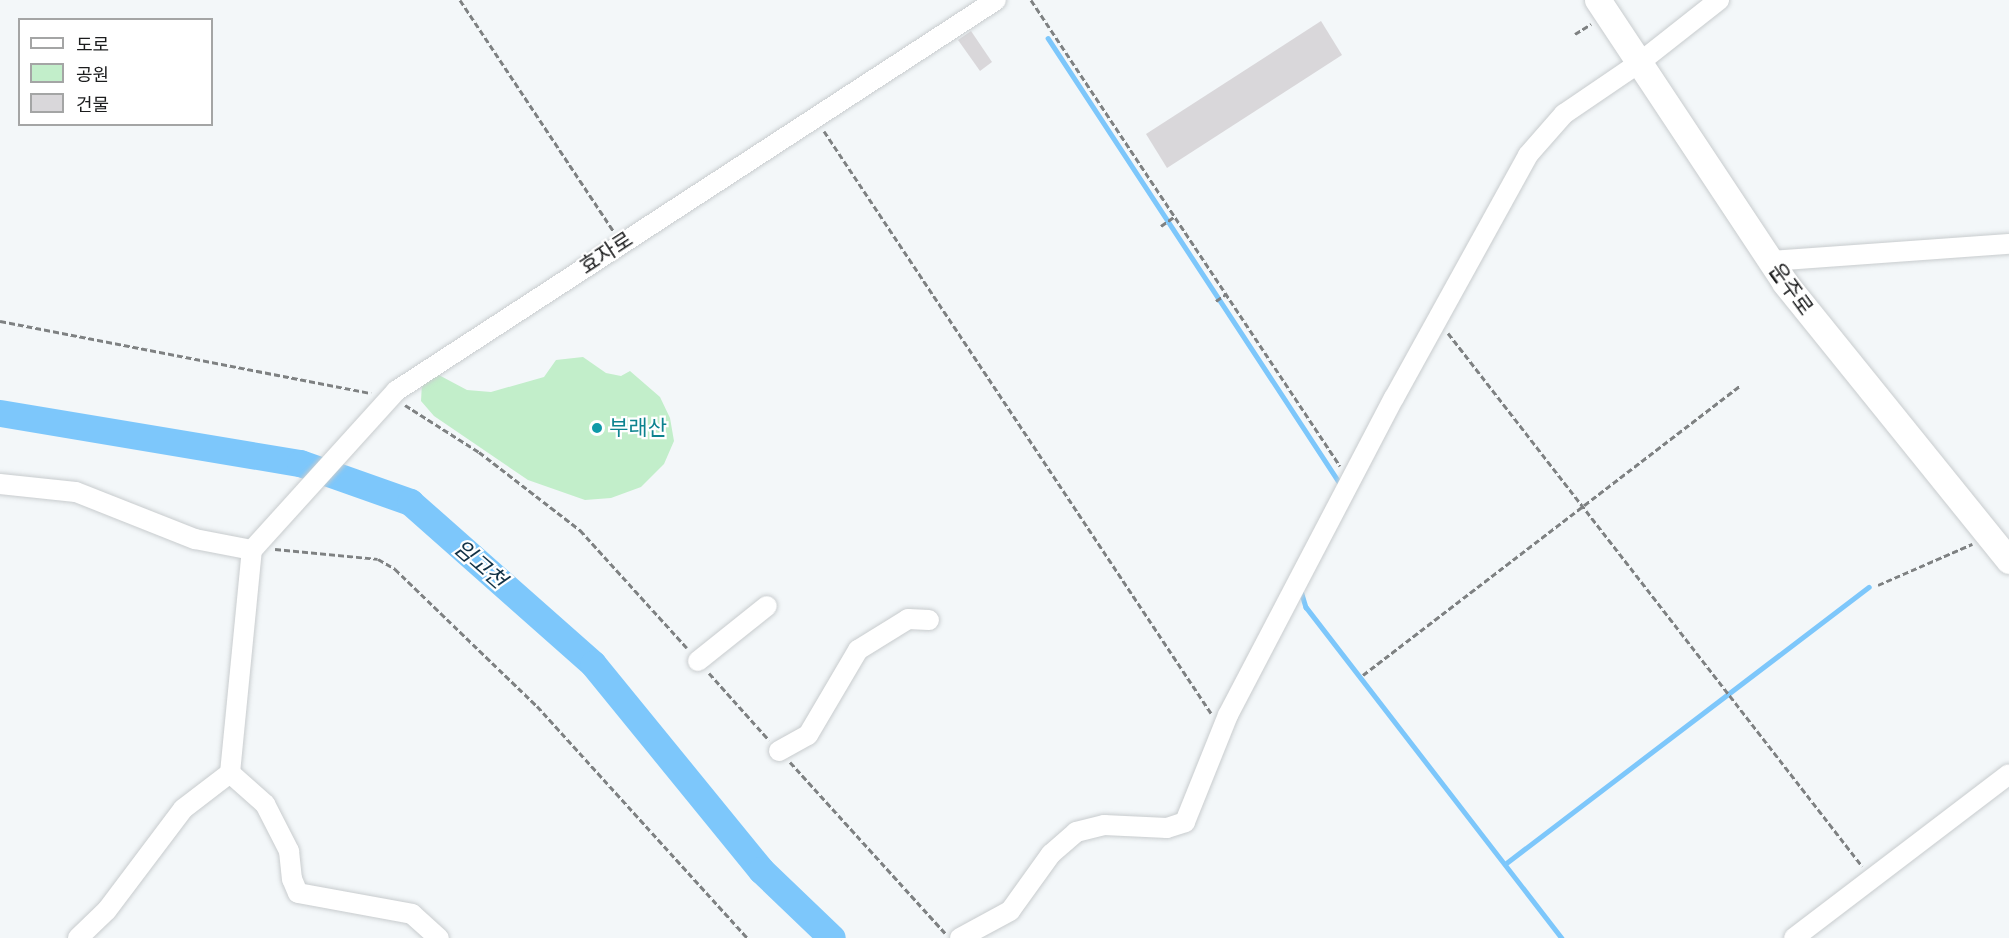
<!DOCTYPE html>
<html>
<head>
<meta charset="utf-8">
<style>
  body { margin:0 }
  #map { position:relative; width:2009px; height:938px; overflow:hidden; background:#f3f7f9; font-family:Signika,"Noto Sans KR",sans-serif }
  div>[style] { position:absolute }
  .green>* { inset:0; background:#c2eeca }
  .stream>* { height:4.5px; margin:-2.25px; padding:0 2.25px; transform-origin:2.25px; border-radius:2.25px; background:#7dc7fb }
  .river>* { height:27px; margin:-13.5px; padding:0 13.5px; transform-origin:13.5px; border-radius:13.5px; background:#7dc7fb }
  .building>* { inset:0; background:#d9d7da }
  .path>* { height:3px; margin-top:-1.5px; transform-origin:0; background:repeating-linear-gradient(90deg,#7e8182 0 6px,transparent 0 9px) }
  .roads { filter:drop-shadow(0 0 2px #c8ccce) drop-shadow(0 0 2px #c8ccce) }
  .minor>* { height:20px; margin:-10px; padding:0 10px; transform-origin:10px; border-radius:10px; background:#fff }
  .major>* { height:26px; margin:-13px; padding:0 13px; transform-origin:13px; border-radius:13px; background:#fff }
  .dots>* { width:16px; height:16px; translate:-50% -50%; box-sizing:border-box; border:3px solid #fff; border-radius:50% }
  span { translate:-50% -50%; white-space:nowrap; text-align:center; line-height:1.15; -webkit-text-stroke:4.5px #fff; paint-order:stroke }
  .street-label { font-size:21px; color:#1c1d1e }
  .culture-label { font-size:21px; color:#0d838f }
  .left { translate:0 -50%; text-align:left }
  .water-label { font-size:22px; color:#113146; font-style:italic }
  .legend { position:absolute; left:18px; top:18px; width:195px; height:108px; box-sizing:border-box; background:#fff; border:2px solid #a4a5a5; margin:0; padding:8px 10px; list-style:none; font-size:18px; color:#1c1d1e }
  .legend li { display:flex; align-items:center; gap:12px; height:30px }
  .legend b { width:30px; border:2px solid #a4a5a5 }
</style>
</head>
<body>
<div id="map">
  <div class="green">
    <div style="clip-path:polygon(583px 357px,606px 373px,621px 376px,630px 371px,660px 397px,670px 418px,674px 441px,664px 464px,641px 487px,611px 498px,585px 500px,528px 480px,434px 416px,421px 401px,422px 383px,435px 373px,467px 390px,491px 392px,544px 377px,556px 360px)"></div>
  </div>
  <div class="stream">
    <div style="left:1048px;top:38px;width:534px;rotate:56.76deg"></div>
    <div style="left:1301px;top:591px;width:17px;rotate:73deg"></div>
    <div style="left:1306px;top:607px;width:418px;rotate:52.3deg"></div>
    <div style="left:1505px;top:864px;width:457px;rotate:-37.3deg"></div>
  </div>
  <div class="river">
    <div style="left:0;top:413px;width:304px;rotate:9.5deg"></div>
    <div style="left:300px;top:463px;width:117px;rotate:19.5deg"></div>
    <div style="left:410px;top:502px;width:244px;rotate:41.5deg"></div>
    <div style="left:593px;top:664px;width:266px;rotate:50.8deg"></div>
    <div style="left:761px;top:870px;width:98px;rotate:43.8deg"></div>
  </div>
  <div class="building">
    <div style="clip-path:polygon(1321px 21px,1342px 55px,1167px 168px,1146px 134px)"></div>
    <div style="clip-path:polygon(971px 31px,992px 62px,980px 71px,958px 40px)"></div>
  </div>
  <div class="path">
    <div style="left:460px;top:0;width:278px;rotate:56.4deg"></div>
    <div style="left:1031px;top:0;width:559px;rotate:56.45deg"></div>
    <div style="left:1575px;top:34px;width:19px;rotate:-32deg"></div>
    <div style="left:824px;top:131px;width:699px;rotate:56.38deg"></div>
    <div style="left:1161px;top:226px;width:16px;rotate:-35deg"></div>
    <div style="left:1216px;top:301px;width:12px;rotate:-35deg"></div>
    <div style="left:0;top:321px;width:378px;rotate:11deg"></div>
    <div style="left:1448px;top:333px;width:675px;rotate:52.16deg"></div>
    <div style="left:405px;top:405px;width:88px;rotate:32.4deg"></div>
    <div style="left:479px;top:452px;width:128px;rotate:37.7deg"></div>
    <div style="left:580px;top:530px;width:159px;rotate:47.8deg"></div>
    <div style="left:275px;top:549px;width:103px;rotate:5.5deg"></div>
    <div style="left:378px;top:559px;width:20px;rotate:30deg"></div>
    <div style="left:395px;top:569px;width:197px;rotate:44deg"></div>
    <div style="left:537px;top:706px;width:313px;rotate:47.8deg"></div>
    <div style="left:1878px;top:585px;width:103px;rotate:-23.6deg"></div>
    <div style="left:709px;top:673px;width:90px;rotate:48.2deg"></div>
    <div style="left:1363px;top:675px;width:476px;rotate:-37.5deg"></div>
    <div style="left:790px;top:762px;width:231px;rotate:47.8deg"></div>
  </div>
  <div class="roads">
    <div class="minor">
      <div style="left:1770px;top:261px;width:240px;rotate:-4.1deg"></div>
      <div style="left:0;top:484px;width:76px;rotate:6deg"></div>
      <div style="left:76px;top:492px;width:128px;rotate:21.6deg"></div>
      <div style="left:195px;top:539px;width:58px;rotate:10.9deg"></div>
      <div style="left:252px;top:550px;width:215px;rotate:-47.8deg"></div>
      <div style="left:396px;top:391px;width:716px;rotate:-33.09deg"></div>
      <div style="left:698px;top:661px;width:88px;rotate:-38.6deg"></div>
      <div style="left:779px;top:751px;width:33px;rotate:-29deg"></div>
      <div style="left:808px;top:735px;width:99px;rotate:-59.5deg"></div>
      <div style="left:858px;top:650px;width:59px;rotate:-31.8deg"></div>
      <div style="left:908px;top:619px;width:21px;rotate:3deg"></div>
      <div style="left:230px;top:773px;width:47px;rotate:41.5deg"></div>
      <div style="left:265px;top:804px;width:53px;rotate:62.9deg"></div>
      <div style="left:289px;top:851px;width:28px;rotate:84deg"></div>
      <div style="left:292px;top:879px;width:15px;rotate:67deg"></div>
      <div style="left:298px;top:893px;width:116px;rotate:10.4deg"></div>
      <div style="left:412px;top:914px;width:36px;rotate:42deg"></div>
      <div style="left:78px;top:938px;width:40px;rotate:-44deg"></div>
      <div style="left:107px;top:910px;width:126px;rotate:-53deg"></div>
      <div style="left:183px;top:809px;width:59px;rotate:-37.5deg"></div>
      <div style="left:230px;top:773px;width:224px;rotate:-84.4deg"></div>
      <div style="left:960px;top:938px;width:57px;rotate:-28.4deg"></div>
      <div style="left:1010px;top:911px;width:70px;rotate:-54.3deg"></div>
      <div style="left:1051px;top:854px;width:33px;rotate:-41deg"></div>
      <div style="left:1076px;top:832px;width:29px;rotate:-14deg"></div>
      <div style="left:1104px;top:825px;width:63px;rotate:2.7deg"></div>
      <div style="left:1167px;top:828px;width:19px;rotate:-18deg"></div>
      <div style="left:1185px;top:822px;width:115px;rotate:-68.1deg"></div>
      <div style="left:1228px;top:715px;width:358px;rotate:-62.4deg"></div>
      <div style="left:1394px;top:398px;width:277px;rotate:-61.1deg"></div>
      <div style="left:1528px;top:155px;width:55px;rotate:-48.7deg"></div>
      <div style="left:1564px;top:114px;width:91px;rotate:-34.2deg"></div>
      <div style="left:1639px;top:63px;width:102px;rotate:-38.2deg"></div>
      <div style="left:1794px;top:938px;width:270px;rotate:-37.3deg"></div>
    </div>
    <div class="major">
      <div style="left:1598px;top:0;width:339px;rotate:56.5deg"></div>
      <div style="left:1785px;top:283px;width:357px;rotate:51.1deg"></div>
    </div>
  </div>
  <div class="dots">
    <div style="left:597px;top:428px;background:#0f9aa8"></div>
  </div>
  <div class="street-label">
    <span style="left:606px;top:253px;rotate:-33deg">효자로</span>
    <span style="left:1791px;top:289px;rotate:54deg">운주로</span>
  </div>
  <div class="culture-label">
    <span class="left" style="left:609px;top:428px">부래산</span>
  </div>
  <div class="water-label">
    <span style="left:480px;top:564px;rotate:41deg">임고천</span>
  </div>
  <ul class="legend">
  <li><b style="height:8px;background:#fff"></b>도로</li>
  <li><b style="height:16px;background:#c2eeca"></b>공원</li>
  <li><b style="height:16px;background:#d9d7da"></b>건물</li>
  </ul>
</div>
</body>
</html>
